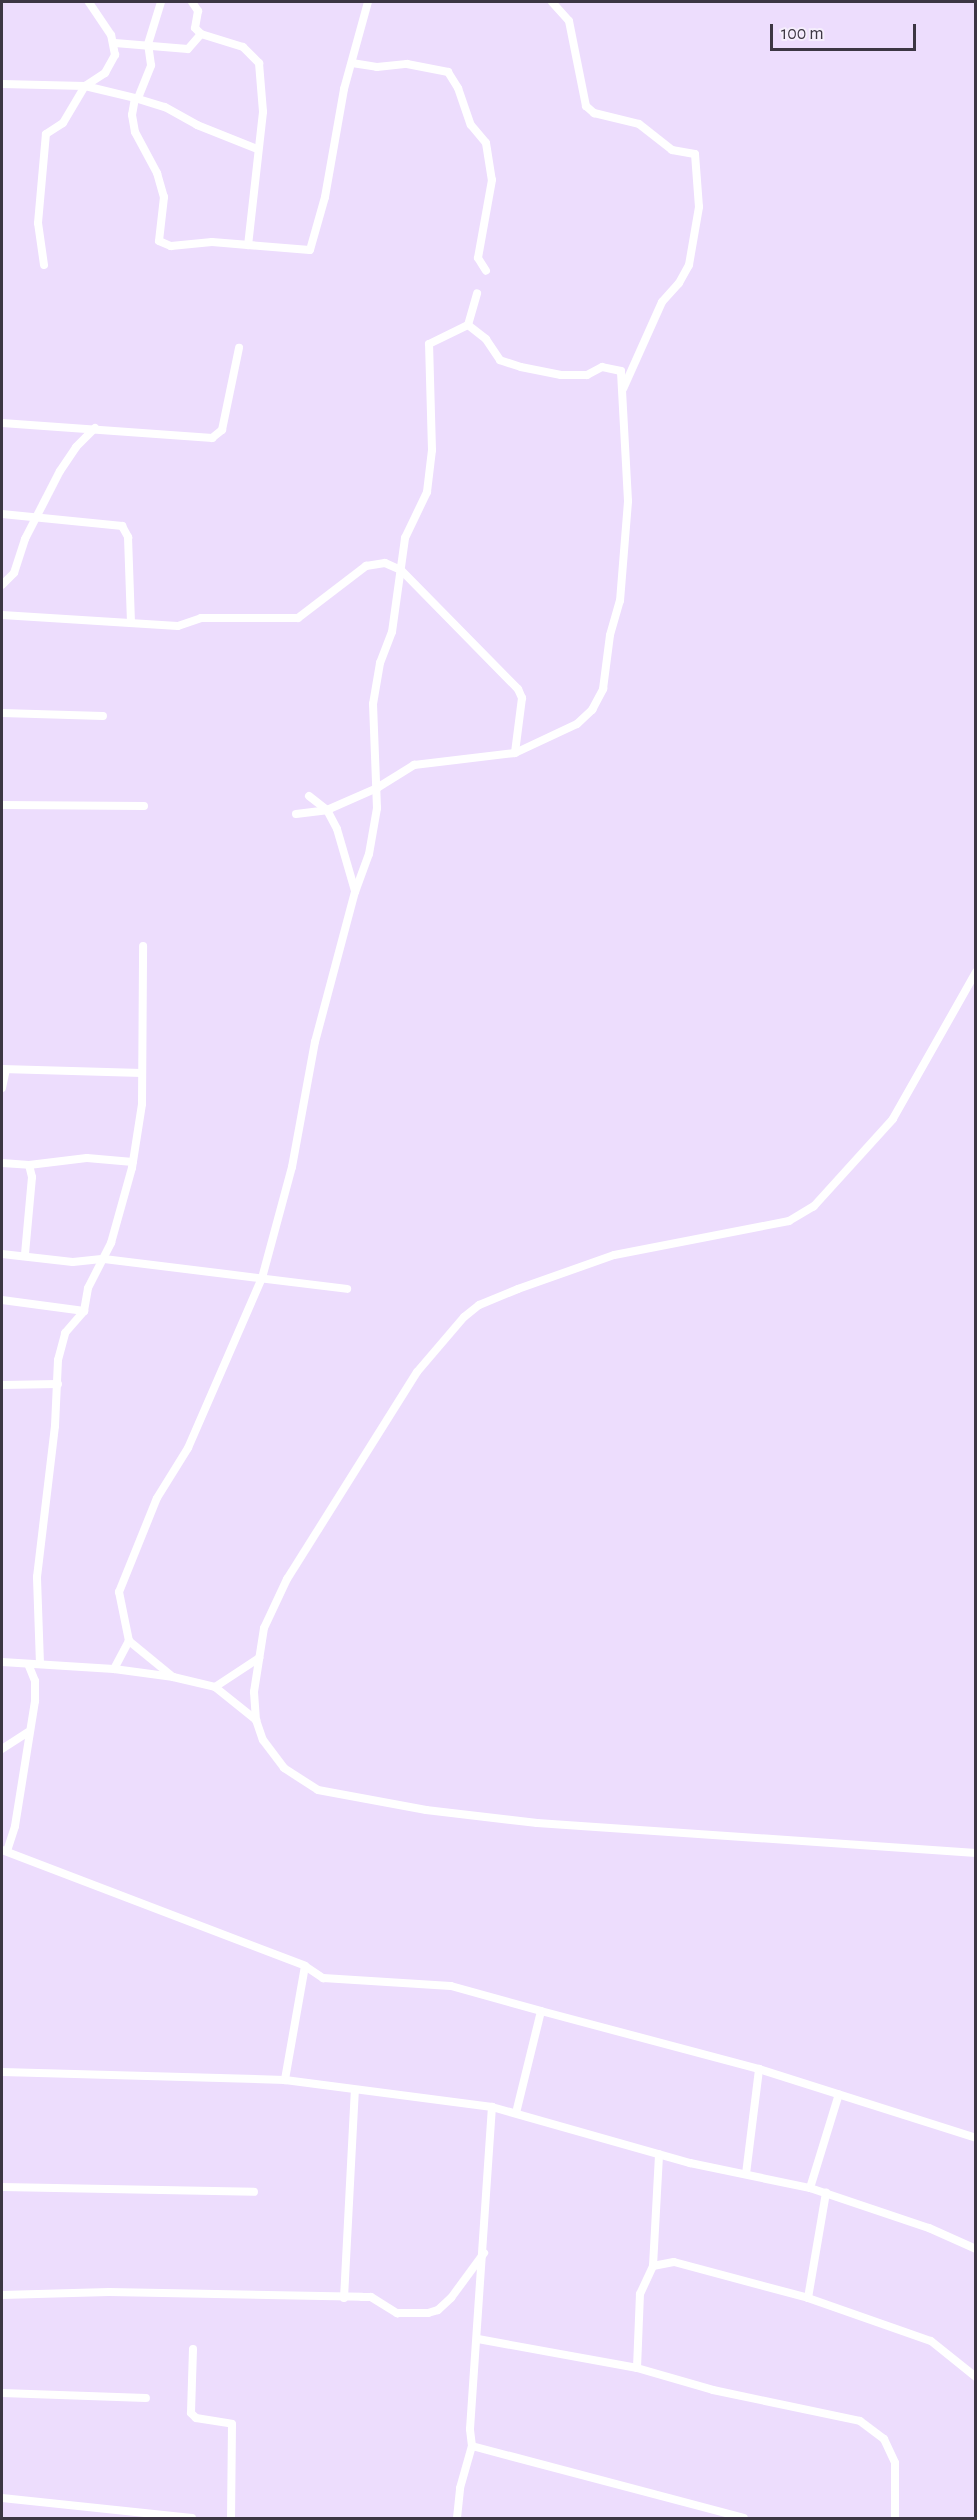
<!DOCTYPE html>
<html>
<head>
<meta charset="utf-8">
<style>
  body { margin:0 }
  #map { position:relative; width:977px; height:2520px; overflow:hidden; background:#edddfd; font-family:"Alegreya Sans",sans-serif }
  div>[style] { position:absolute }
  .minor>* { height:8px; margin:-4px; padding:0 4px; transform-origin:4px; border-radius:4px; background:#fff }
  span { translate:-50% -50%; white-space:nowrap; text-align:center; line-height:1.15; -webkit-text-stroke:6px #f5eefc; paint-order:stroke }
  .frame { position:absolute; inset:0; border:3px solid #3c3643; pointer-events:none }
  .scale { position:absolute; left:770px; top:24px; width:146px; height:27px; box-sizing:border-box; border:3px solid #3c3643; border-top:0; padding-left:8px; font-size:18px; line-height:21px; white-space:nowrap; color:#3c3643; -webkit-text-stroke:4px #f5eefc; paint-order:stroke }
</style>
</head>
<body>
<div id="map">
  <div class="minor">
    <div style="left:192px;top:2px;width:11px;rotate:56deg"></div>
    <div style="left:198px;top:11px;width:17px;rotate:100deg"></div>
    <div style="left:195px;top:28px;width:8px;rotate:45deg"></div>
    <div style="left:201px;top:34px;width:44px;rotate:17.2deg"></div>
    <div style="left:243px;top:47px;width:23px;rotate:45deg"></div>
    <div style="left:259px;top:63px;width:49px;rotate:85.3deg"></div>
    <div style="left:263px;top:112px;width:134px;rotate:96.4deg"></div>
    <div style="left:552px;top:2px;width:25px;rotate:48deg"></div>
    <div style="left:569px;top:21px;width:87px;rotate:78.7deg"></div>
    <div style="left:586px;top:106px;width:11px;rotate:41deg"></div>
    <div style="left:594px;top:113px;width:46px;rotate:13.7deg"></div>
    <div style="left:639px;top:124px;width:42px;rotate:38.2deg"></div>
    <div style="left:672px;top:150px;width:23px;rotate:10deg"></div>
    <div style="left:695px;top:154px;width:53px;rotate:85.7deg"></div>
    <div style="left:699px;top:207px;width:59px;rotate:99.8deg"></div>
    <div style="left:689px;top:265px;width:21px;rotate:119deg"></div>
    <div style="left:679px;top:283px;width:25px;rotate:132deg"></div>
    <div style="left:662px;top:302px;width:95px;rotate:114.1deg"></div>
    <div style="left:115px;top:43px;width:73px;rotate:4.7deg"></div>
    <div style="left:188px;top:49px;width:20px;rotate:-49deg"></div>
    <div style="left:352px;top:63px;width:25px;rotate:9deg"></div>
    <div style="left:377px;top:67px;width:30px;rotate:-6deg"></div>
    <div style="left:407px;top:64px;width:42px;rotate:11deg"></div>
    <div style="left:448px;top:72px;width:19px;rotate:58deg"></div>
    <div style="left:458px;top:88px;width:39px;rotate:71deg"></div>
    <div style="left:471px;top:125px;width:23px;rotate:50deg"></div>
    <div style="left:486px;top:143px;width:37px;rotate:81deg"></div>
    <div style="left:492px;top:180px;width:79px;rotate:100.2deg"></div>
    <div style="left:478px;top:258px;width:15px;rotate:58deg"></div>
    <div style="left:2px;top:84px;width:83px;rotate:1.4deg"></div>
    <div style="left:85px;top:86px;width:51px;rotate:13.5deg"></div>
    <div style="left:135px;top:98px;width:31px;rotate:17deg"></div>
    <div style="left:165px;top:107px;width:37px;rotate:29deg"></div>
    <div style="left:197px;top:125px;width:65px;rotate:21.8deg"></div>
    <div style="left:135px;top:98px;width:17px;rotate:100deg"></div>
    <div style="left:132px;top:115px;width:17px;rotate:80deg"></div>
    <div style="left:135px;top:132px;width:47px;rotate:61.8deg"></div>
    <div style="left:157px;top:173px;width:25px;rotate:74deg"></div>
    <div style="left:164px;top:197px;width:44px;rotate:96.5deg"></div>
    <div style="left:159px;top:241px;width:13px;rotate:23deg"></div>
    <div style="left:171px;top:246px;width:41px;rotate:-5.6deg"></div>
    <div style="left:212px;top:242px;width:98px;rotate:4.7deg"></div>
    <div style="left:310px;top:250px;width:55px;rotate:-74.2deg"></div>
    <div style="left:325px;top:197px;width:110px;rotate:-80deg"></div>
    <div style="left:344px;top:89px;width:90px;rotate:-74.6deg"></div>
    <div style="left:138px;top:98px;width:35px;rotate:-68deg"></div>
    <div style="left:151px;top:65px;width:21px;rotate:-98deg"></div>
    <div style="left:148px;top:44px;width:44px;rotate:-72.8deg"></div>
    <div style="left:44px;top:265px;width:42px;rotate:-98.1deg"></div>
    <div style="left:38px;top:223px;width:89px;rotate:-84.9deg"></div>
    <div style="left:46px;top:134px;width:20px;rotate:-33deg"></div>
    <div style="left:63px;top:123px;width:43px;rotate:-59.3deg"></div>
    <div style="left:85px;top:86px;width:24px;rotate:-33deg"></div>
    <div style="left:105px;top:73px;width:21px;rotate:-61deg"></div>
    <div style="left:115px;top:55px;width:20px;rotate:-101deg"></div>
    <div style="left:111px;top:35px;width:40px;rotate:-124deg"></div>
    <div style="left:2px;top:423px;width:211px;rotate:4.1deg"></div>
    <div style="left:212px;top:438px;width:13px;rotate:-39deg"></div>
    <div style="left:222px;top:430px;width:84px;rotate:-78.3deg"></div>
    <div style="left:2px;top:514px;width:121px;rotate:5.7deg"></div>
    <div style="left:122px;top:526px;width:13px;rotate:61deg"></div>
    <div style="left:128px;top:537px;width:86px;rotate:88deg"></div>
    <div style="left:2px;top:585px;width:17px;rotate:-45deg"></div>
    <div style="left:14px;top:573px;width:36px;rotate:-72deg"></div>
    <div style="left:25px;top:539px;width:76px;rotate:-62.8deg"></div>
    <div style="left:60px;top:471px;width:29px;rotate:-56deg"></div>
    <div style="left:76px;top:447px;width:27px;rotate:-45deg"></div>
    <div style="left:2px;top:615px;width:176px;rotate:3.6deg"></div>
    <div style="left:178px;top:626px;width:24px;rotate:-19deg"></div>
    <div style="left:201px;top:618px;width:97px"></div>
    <div style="left:298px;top:618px;width:86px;rotate:-37.4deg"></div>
    <div style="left:366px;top:566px;width:19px;rotate:-9deg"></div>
    <div style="left:385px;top:563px;width:17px;rotate:24deg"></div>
    <div style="left:401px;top:570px;width:167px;rotate:45.5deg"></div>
    <div style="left:518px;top:689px;width:10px;rotate:66deg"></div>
    <div style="left:522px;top:698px;width:55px;rotate:97.3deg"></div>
    <div style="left:2px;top:713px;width:101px;rotate:1.7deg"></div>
    <div style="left:309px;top:796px;width:23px;rotate:38deg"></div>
    <div style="left:327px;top:810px;width:21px;rotate:62deg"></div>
    <div style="left:337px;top:829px;width:65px;rotate:73.8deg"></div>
    <div style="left:2px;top:805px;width:142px;rotate:0.4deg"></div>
    <div style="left:296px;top:814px;width:31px;rotate:-7deg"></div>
    <div style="left:327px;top:810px;width:55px;rotate:-23.7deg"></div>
    <div style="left:377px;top:788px;width:44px;rotate:-31.9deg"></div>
    <div style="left:414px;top:765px;width:102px;rotate:-6.8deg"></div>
    <div style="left:515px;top:753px;width:68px;rotate:-25.1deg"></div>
    <div style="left:577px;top:724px;width:21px;rotate:-43deg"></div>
    <div style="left:592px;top:710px;width:24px;rotate:-62deg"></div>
    <div style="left:603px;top:689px;width:54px;rotate:-82.6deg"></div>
    <div style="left:610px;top:635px;width:35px;rotate:-74deg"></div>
    <div style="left:620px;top:601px;width:100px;rotate:-85.4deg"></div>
    <div style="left:628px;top:501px;width:130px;rotate:-93.1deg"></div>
    <div style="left:621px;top:371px;width:19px;rotate:-168deg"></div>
    <div style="left:602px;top:367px;width:17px;rotate:152deg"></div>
    <div style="left:587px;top:375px;width:26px;rotate:180deg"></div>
    <div style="left:561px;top:375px;width:41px;rotate:-168.7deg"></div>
    <div style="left:521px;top:367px;width:22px;rotate:-162deg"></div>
    <div style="left:500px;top:360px;width:25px;rotate:-124deg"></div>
    <div style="left:486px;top:339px;width:23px;rotate:-142deg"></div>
    <div style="left:976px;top:972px;width:169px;rotate:119.5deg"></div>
    <div style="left:893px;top:1119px;width:118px;rotate:132.2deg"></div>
    <div style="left:814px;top:1206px;width:29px;rotate:149deg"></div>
    <div style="left:789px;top:1221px;width:178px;rotate:169deg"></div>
    <div style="left:614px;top:1255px;width:102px;rotate:160.5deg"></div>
    <div style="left:518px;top:1289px;width:42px;rotate:157.7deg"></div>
    <div style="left:479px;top:1305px;width:19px;rotate:141deg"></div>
    <div style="left:464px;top:1317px;width:72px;rotate:130.5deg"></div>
    <div style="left:417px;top:1372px;width:244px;rotate:122.1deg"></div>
    <div style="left:287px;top:1579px;width:54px;rotate:115.1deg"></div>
    <div style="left:264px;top:1628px;width:65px;rotate:98.9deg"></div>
    <div style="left:254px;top:1692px;width:28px;rotate:86deg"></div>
    <div style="left:256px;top:1720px;width:21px;rotate:71deg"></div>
    <div style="left:263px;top:1740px;width:35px;rotate:53deg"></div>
    <div style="left:284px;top:1768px;width:40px;rotate:32.9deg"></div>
    <div style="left:318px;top:1790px;width:110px;rotate:10.5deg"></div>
    <div style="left:426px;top:1810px;width:112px;rotate:6.7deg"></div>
    <div style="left:537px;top:1823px;width:440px;rotate:3.9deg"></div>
    <div style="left:2px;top:1069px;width:140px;rotate:1.6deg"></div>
    <div style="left:2px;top:1088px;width:19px;rotate:-78deg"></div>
    <div style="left:2px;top:1163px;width:27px;rotate:4deg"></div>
    <div style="left:29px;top:1165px;width:58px;rotate:-6.9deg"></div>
    <div style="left:87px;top:1158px;width:46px;rotate:5deg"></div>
    <div style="left:2px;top:1254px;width:71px;rotate:6.4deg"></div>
    <div style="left:73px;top:1262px;width:31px;rotate:-6deg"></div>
    <div style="left:104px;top:1259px;width:245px;rotate:7deg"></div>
    <div style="left:25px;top:1254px;width:77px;rotate:-84.8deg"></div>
    <div style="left:32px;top:1177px;width:12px;rotate:-104deg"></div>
    <div style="left:2px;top:1300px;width:83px;rotate:7.6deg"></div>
    <div style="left:2px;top:1385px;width:56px;rotate:-1deg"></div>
    <div style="left:2px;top:1662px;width:112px;rotate:3.6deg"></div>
    <div style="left:114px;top:1669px;width:60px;rotate:7.7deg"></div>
    <div style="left:173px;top:1677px;width:43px;rotate:13.4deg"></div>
    <div style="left:215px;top:1687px;width:53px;rotate:38.8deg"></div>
    <div style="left:40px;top:1664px;width:87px;rotate:-92deg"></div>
    <div style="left:37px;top:1577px;width:152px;rotate:-83.2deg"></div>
    <div style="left:55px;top:1426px;width:66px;rotate:-87.4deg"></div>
    <div style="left:58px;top:1360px;width:28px;rotate:-75deg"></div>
    <div style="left:65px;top:1333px;width:29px;rotate:-49deg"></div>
    <div style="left:84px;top:1311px;width:23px;rotate:-80deg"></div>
    <div style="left:88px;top:1288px;width:51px;rotate:-62.9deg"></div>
    <div style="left:111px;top:1243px;width:78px;rotate:-74.4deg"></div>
    <div style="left:132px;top:1168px;width:65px;rotate:-81.1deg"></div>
    <div style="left:142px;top:1104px;width:158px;rotate:-89.6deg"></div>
    <div style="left:114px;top:1669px;width:32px;rotate:-62deg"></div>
    <div style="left:173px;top:1677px;width:57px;rotate:-140.7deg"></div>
    <div style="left:129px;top:1641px;width:50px;rotate:-101.5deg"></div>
    <div style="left:119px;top:1592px;width:101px;rotate:-68deg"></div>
    <div style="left:157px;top:1498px;width:59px;rotate:-58.2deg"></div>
    <div style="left:188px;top:1448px;width:185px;rotate:-66.5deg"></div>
    <div style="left:262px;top:1278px;width:115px;rotate:-74.9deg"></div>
    <div style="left:292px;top:1167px;width:127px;rotate:-79.6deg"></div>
    <div style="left:315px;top:1042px;width:155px;rotate:-75.1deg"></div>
    <div style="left:355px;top:892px;width:40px;rotate:-69.8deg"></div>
    <div style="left:369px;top:854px;width:47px;rotate:-80.1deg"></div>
    <div style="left:377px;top:808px;width:104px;rotate:-92.2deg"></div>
    <div style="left:373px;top:704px;width:42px;rotate:-80.3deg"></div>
    <div style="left:380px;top:663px;width:33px;rotate:-69deg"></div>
    <div style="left:392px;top:632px;width:95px;rotate:-82.1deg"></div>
    <div style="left:405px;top:538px;width:51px;rotate:-64.4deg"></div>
    <div style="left:427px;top:492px;width:42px;rotate:-83.2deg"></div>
    <div style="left:432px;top:450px;width:106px;rotate:-91.6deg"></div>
    <div style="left:429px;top:344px;width:43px;rotate:-26deg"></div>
    <div style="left:468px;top:325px;width:33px;rotate:-74deg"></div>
    <div style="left:215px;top:1687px;width:53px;rotate:-33.4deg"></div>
    <div style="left:2px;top:1749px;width:31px;rotate:-33deg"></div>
    <div style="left:2px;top:1850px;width:324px;rotate:20.9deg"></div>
    <div style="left:305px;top:1966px;width:116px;rotate:100deg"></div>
    <div style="left:7px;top:1851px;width:26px;rotate:-72deg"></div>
    <div style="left:15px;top:1826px;width:127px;rotate:-80.9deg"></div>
    <div style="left:35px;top:1701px;width:20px;rotate:-90deg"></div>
    <div style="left:35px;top:1681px;width:18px;rotate:-112deg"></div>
    <div style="left:305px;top:1966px;width:22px;rotate:34deg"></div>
    <div style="left:323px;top:1978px;width:128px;rotate:3.6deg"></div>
    <div style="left:451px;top:1986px;width:93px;rotate:15.5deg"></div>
    <div style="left:2px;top:2072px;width:283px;rotate:1.6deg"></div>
    <div style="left:285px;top:2080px;width:209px;rotate:7.4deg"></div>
    <div style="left:492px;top:2107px;width:206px;rotate:15.8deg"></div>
    <div style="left:690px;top:2163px;width:123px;rotate:11.8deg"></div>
    <div style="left:810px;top:2188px;width:126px;rotate:18.6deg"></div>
    <div style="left:929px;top:2228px;width:51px;rotate:24.1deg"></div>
    <div style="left:516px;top:2113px;width:105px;rotate:-76.2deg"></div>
    <div style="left:541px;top:2011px;width:226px;rotate:14.9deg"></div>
    <div style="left:759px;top:2069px;width:228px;rotate:17.6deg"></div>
    <div style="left:746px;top:2174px;width:106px;rotate:-82.9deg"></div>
    <div style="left:2px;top:2187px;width:252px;rotate:1.1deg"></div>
    <div style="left:810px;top:2188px;width:98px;rotate:-72.9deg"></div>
    <div style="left:653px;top:2266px;width:112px;rotate:-86.9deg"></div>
    <div style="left:2px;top:2295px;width:107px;rotate:-1.6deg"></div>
    <div style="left:109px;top:2292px;width:253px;rotate:1.1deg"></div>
    <div style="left:362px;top:2297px;width:9px"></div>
    <div style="left:371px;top:2297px;width:31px;rotate:32deg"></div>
    <div style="left:397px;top:2313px;width:31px"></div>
    <div style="left:428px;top:2313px;width:10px;rotate:-17deg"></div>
    <div style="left:438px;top:2310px;width:18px;rotate:-43deg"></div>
    <div style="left:451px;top:2298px;width:56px;rotate:-53.7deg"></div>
    <div style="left:344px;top:2298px;width:208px;rotate:-87deg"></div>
    <div style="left:808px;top:2298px;width:107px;rotate:-80.3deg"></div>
    <div style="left:478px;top:2339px;width:162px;rotate:10.3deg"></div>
    <div style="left:637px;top:2368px;width:79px;rotate:16.1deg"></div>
    <div style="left:713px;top:2390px;width:150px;rotate:11.9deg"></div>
    <div style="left:860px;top:2421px;width:30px;rotate:37deg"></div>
    <div style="left:884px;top:2439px;width:26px;rotate:65deg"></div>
    <div style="left:895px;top:2463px;width:55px;rotate:90deg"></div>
    <div style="left:193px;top:2349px;width:64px;rotate:91.8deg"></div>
    <div style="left:191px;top:2413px;width:7px;rotate:45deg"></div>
    <div style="left:196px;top:2418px;width:36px;rotate:9deg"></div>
    <div style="left:232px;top:2424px;width:94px;rotate:90.6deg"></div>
    <div style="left:637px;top:2368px;width:74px;rotate:-87.7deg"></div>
    <div style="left:640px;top:2294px;width:31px;rotate:-65deg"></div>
    <div style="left:653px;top:2266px;width:21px;rotate:-11deg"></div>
    <div style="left:674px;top:2262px;width:139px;rotate:15deg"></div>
    <div style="left:808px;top:2298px;width:130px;rotate:19.3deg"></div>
    <div style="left:931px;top:2341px;width:58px;rotate:38.7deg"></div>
    <div style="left:2px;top:2393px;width:144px;rotate:2deg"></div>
    <div style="left:472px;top:2446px;width:281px;rotate:14.8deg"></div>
    <div style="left:2px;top:2498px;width:191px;rotate:6deg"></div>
    <div style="left:457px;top:2518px;width:30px;rotate:-84deg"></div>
    <div style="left:460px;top:2488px;width:44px;rotate:-74.1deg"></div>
    <div style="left:472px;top:2446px;width:17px;rotate:-97deg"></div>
    <div style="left:470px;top:2429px;width:323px;rotate:-86.1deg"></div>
  </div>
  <div class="frame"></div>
  <div class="scale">100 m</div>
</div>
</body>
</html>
